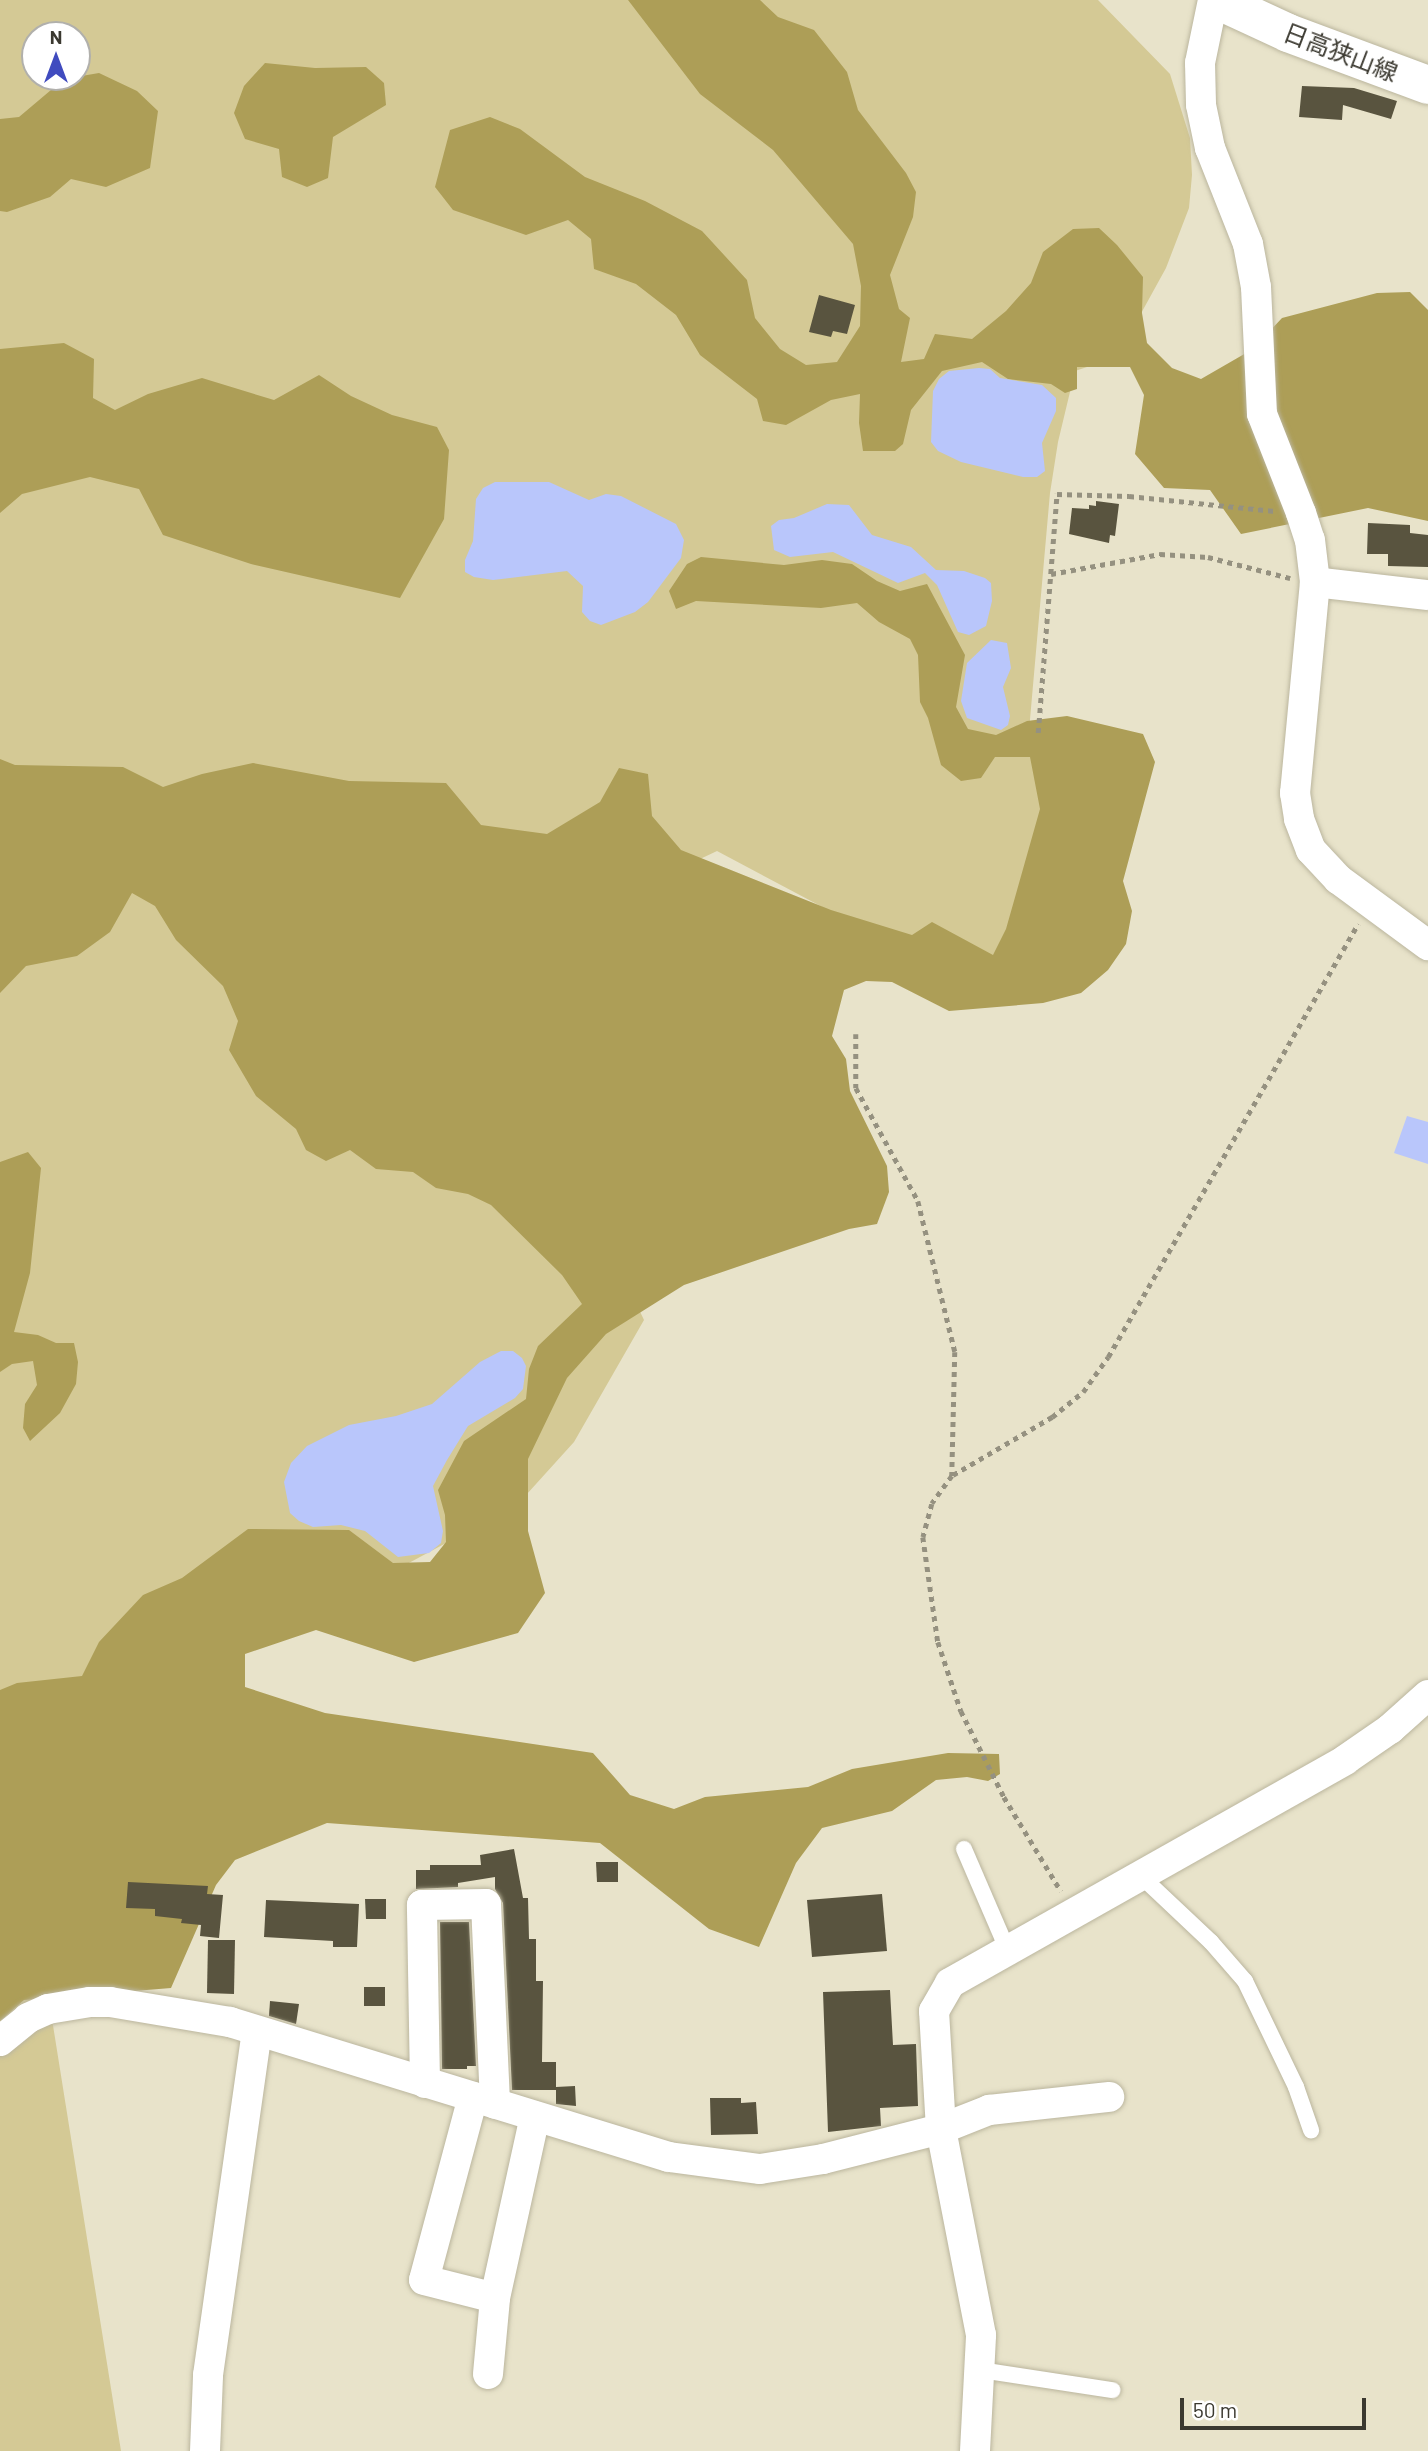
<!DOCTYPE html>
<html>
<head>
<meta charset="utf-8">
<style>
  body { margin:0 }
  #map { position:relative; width:1428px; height:2451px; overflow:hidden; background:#e8e3ca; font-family:Barlow,"Noto Sans JP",sans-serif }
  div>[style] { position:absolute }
  .green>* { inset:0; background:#d4c995 }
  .forest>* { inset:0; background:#ad9e57 }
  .water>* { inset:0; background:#b9c6fb }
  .building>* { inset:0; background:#59543f }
  .path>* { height:4.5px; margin-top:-2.25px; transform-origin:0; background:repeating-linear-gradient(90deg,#959180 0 5px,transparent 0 10px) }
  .roads { filter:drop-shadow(0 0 2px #bbb69e) drop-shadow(0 0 2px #bbb69e) }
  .lane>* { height:16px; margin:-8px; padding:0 8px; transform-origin:8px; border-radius:8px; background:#fff }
  .street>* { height:30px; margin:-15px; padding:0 15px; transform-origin:15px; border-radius:15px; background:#fff }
  .secondary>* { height:38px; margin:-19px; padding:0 19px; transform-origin:19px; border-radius:19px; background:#fff }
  span { translate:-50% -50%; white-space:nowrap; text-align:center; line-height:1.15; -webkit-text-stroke:7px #fff; paint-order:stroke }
  .street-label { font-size:24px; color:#3b3930 }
  .north { position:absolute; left:21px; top:21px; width:70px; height:70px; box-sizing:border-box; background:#fff; border:2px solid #b1b0ac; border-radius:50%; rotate:0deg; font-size:19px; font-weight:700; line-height:28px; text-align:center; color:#3b3930 }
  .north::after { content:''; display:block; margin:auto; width:24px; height:32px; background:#404bbf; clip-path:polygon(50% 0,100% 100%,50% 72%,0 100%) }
  .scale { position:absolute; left:1180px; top:2398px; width:186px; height:32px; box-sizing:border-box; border:4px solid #3b3930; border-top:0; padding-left:9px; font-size:21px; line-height:24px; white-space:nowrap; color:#3b3930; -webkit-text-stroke:5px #fff; paint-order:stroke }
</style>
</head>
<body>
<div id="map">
  <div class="green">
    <div style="clip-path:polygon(evenodd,0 0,1098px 0,1170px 74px,1190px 138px,1192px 175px,1189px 208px,1166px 268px,1117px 357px,1075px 371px,1058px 442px,1050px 493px,1028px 742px,1073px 739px,997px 963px,879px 937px,717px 851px,476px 965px,644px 1320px,574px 1442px,517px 1505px,13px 1775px,121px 2451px,0 2451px,0 0,35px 35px,77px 35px,77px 77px,35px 77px,35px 35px)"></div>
  </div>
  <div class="forest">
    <div style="clip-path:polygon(628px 0,760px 0,778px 17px,814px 30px,847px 72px,858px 110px,906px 173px,916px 192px,913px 217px,890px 275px,899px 309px,910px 318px,901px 362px,924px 359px,935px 334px,972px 339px,1006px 311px,1031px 283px,1043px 252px,1073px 229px,1099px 228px,1117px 245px,1143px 277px,1142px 313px,1147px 343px,1172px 368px,1201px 379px,1253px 349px,1282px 318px,1377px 293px,1410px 292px,1428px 310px,1428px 521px,1368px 508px,1241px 534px,1210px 490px,1164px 488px,1135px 454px,1144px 395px,1130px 367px,1077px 367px,1077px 389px,1065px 393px,1051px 384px,1008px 379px,982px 362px,942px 371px,911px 410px,903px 444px,895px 451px,863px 451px,859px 423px,860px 394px,831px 400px,786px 425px,763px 421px,757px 399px,700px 355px,676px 315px,636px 284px,594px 269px,591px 239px,568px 220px,526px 235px,453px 210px,435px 187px,450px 130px,490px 117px,520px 129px,585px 177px,645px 201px,702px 231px,747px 280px,755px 318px,780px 349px,806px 365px,837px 362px,860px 326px,861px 286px,853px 244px,773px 150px,700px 94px)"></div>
    <div style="clip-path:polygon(265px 63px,315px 68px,366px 67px,384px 83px,386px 105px,333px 137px,328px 178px,307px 187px,282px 177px,279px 149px,245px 139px,234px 113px,244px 86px)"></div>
    <div style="clip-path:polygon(99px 73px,137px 91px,158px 111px,150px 168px,106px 187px,71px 179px,50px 197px,7px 212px,0 211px,0 119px,19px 117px,64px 79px)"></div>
    <div style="clip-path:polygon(64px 343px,94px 359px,93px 398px,115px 410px,148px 394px,202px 378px,274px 400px,319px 375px,351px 396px,392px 415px,437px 427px,449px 450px,444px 519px,400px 598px,251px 564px,163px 535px,139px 489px,90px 477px,22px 494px,0 513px,0 349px)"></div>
    <div style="clip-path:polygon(701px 557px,784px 565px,822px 560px,852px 564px,877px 581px,900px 591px,927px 584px,965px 655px,956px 707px,968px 729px,996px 735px,1027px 721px,1067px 716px,1143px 734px,1155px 762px,1123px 881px,1132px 911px,1126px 944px,1108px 970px,1081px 993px,1043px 1003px,949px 1011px,892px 982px,866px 981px,844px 990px,832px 1036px,846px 1059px,850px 1091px,887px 1166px,889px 1192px,877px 1224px,849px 1229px,684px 1285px,606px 1334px,567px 1378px,528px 1459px,528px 1531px,545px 1593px,518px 1633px,414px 1662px,316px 1630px,245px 1654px,245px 1687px,325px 1713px,593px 1753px,630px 1795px,674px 1809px,705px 1797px,808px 1787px,852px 1769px,948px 1753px,999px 1754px,1000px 1774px,988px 1781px,967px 1777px,936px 1780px,892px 1811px,822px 1828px,796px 1863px,759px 1947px,709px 1929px,600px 1843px,327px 1823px,235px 1860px,216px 1885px,171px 1988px,24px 2000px,0 2021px,0 1690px,17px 1683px,82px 1676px,99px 1642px,143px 1595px,182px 1578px,248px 1529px,349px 1530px,393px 1563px,430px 1562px,446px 1542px,445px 1515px,438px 1490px,464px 1441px,526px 1399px,529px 1369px,538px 1346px,582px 1304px,562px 1275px,491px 1205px,468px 1194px,436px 1188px,413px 1172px,376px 1169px,350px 1150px,326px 1161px,306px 1150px,296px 1129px,256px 1096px,229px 1050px,238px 1021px,223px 986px,176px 940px,155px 906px,132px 893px,110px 932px,77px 956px,26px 966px,0 993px,0 759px,15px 765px,123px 767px,163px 787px,202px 774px,253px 763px,349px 781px,446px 783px,481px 825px,547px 834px,600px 802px,619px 768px,648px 774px,652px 816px,681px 850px,831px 910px,912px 935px,932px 922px,993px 955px,1006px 929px,1040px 809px,1030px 757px,995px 757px,981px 778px,961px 781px,941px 765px,928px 718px,920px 702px,918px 655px,910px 639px,879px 622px,857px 603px,821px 608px,696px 601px,676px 609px,669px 591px,687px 564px)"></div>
    <div style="clip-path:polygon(28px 1152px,41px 1168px,30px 1273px,14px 1332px,38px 1335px,56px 1343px,74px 1343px,78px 1362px,76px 1384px,60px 1413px,30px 1441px,23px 1428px,25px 1404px,37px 1385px,33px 1361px,12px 1364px,0 1372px,0 1162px)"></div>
  </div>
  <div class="water">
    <div style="clip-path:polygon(979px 368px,990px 369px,1000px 378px,1042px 385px,1056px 398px,1056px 411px,1042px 443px,1045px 471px,1037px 477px,1023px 477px,961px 462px,938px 451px,931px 442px,933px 391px,939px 379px,949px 371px)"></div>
    <div style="clip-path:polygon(495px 482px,549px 482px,589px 500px,606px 494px,621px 496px,676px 524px,684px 540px,681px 558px,648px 602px,635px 612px,601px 625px,590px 621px,582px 612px,583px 586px,567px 571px,493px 580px,474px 577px,465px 572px,465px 560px,473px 541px,476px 499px,483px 488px)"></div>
    <div style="clip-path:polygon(827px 504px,849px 505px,872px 535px,911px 547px,936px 570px,964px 571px,985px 578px,991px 583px,992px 601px,986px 626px,969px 635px,958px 632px,937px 585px,925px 573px,898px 583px,833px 552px,790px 557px,774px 550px,771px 526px,779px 520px,794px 518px)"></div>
    <div style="clip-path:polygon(991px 640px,1007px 643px,1011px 668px,1003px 687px,1010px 716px,1008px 725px,1001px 730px,967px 718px,961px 701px,967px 663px)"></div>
    <div style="clip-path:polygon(1407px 1116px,1428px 1122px,1428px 1164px,1394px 1153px)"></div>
    <div style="clip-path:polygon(501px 1351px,513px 1351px,522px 1358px,526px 1366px,523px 1389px,515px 1398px,468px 1426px,447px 1460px,433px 1486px,443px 1531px,441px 1543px,429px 1553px,398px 1557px,365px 1531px,341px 1525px,313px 1527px,299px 1521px,290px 1513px,284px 1482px,291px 1463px,307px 1446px,349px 1425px,396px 1416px,432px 1404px,480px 1362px)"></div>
  </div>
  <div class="building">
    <div style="clip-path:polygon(1302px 86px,1354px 88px,1397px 101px,1391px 119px,1343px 105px,1342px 120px,1299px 117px)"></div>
    <div style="clip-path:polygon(819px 295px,855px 305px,847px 334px,833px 331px,831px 337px,809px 332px)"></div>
    <div style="clip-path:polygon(1096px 501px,1119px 504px,1115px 536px,1110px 535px,1109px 543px,1069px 534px,1072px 508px,1089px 509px,1089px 505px,1096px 506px)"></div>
    <div style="clip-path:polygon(1368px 523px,1410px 525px,1410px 533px,1428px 535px,1428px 567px,1388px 566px,1388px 554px,1367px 554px)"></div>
    <div style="clip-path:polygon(514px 1849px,523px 1898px,528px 1898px,529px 1939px,536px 1939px,536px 1981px,543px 1981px,542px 2062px,556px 2062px,556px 2087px,575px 2086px,576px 2106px,556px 2104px,556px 2090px,512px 2090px,503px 1903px,495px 1889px,495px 1877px,458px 1883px,458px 1887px,416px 1889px,416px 1870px,430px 1870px,430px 1865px,481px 1865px,480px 1855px)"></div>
    <div style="clip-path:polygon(596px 1862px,618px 1862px,618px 1882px,597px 1882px)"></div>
    <div style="clip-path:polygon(128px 1882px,208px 1886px,207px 1894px,223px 1895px,219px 1938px,200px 1936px,201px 1925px,181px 1923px,182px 1919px,155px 1916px,155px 1909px,126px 1908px)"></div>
    <div style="clip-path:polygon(882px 1894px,887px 1951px,812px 1957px,807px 1900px)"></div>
    <div style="clip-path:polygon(365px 1899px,386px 1899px,386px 1919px,366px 1919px)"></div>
    <div style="clip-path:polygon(266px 1900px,359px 1904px,357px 1947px,333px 1947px,333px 1941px,264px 1937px)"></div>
    <div style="clip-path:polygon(440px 1922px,469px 1922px,476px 2066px,467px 2066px,467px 2069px,442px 2069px)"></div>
    <div style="clip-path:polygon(208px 1940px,235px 1940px,234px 1994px,207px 1993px)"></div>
    <div style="clip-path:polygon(364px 1987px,385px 1987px,385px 2006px,364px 2006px)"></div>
    <div style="clip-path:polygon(890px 1990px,893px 2045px,916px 2044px,918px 2106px,880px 2108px,881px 2126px,828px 2132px,823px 1992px)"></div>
    <div style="clip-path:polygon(270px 2001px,299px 2004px,296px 2024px,269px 2016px)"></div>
    <div style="clip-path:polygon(710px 2098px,741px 2098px,741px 2103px,756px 2102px,758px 2134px,711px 2135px)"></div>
  </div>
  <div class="path">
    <div style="left:1051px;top:574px;width:111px;rotate:-10.4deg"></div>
    <div style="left:1160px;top:554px;width:48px;rotate:3.6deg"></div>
    <div style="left:1208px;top:557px;width:85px;rotate:14.4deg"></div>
    <div style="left:1038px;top:733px;width:240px;rotate:-85.5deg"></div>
    <div style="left:1057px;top:494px;width:72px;rotate:1.6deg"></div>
    <div style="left:1129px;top:496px;width:146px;rotate:5.9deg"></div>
    <div style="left:856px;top:1034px;width:54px;rotate:90deg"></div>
    <div style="left:856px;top:1088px;width:129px;rotate:61.2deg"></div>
    <div style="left:918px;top:1201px;width:155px;rotate:76.2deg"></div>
    <div style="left:955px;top:1352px;width:124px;rotate:91.4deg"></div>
    <div style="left:952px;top:1476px;width:34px;rotate:126deg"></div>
    <div style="left:932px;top:1504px;width:34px;rotate:105deg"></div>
    <div style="left:923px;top:1537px;width:106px;rotate:81.9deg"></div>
    <div style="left:938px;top:1642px;width:73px;rotate:71.6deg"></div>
    <div style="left:961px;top:1711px;width:96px;rotate:63.4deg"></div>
    <div style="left:1004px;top:1797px;width:110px;rotate:58.8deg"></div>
    <div style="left:953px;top:1475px;width:115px;rotate:-30.4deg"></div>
    <div style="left:1052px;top:1417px;width:40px;rotate:-39deg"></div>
    <div style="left:1083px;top:1392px;width:43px;rotate:-54.5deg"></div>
    <div style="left:1108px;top:1357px;width:500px;rotate:-60deg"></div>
  </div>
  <div class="roads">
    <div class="lane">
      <div style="left:964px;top:1849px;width:109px;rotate:66.7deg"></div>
      <div style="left:1142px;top:1877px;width:95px;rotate:43.3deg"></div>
      <div style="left:1211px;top:1942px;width:52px;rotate:48.9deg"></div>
      <div style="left:1245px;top:1981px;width:118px;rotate:64.3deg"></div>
      <div style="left:1296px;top:2087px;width:46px;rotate:70.8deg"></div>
      <div style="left:981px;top:2370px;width:133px;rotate:8.7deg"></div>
    </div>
    <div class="street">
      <div style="left:1213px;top:0;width:64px;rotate:101.7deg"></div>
      <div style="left:1200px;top:63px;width:42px;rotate:88.6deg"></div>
      <div style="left:1201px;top:105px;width:44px;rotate:78.2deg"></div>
      <div style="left:1210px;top:148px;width:103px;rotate:68.4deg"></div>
      <div style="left:1248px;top:244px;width:44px;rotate:79.5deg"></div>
      <div style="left:1256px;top:287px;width:127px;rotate:87.3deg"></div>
      <div style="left:1262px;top:414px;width:106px;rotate:68.5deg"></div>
      <div style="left:1301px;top:513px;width:28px;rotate:72deg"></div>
      <div style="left:1310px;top:540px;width:42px;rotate:83.2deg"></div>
      <div style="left:1315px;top:582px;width:212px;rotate:95.4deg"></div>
      <div style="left:1295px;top:793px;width:26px;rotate:81deg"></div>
      <div style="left:1299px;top:819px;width:33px;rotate:69deg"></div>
      <div style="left:1311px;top:850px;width:40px;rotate:47deg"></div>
      <div style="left:1338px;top:879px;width:112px;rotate:36.3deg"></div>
      <div style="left:1315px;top:582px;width:114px;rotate:6.6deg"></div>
      <div style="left:0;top:2041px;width:36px;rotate:-39deg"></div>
      <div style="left:28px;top:2018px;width:22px;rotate:-24deg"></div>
      <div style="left:48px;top:2009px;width:43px;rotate:-9.5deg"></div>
      <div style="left:90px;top:2002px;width:20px"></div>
      <div style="left:110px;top:2002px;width:122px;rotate:9.5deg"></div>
      <div style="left:230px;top:2022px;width:459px;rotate:17.1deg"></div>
      <div style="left:669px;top:2157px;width:92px;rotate:7.5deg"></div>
      <div style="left:760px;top:2169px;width:64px;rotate:-9deg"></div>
      <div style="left:823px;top:2159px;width:122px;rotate:-14.3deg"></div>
      <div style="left:941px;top:2129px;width:52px;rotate:-21.6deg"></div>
      <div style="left:989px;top:2110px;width:121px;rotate:-6.2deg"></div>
      <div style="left:425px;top:2083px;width:178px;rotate:-91deg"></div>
      <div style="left:422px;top:1905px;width:64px;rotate:-0.9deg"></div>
      <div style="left:486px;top:1904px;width:200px;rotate:87.4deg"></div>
      <div style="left:473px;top:2097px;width:189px;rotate:105deg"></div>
      <div style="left:424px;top:2280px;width:73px;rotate:14.2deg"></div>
      <div style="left:488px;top:2374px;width:76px;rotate:-84.7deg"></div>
      <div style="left:495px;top:2298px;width:186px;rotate:-77.6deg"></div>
      <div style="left:205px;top:2451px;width:76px;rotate:-87.7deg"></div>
      <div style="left:208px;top:2375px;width:346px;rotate:-81.9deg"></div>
      <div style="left:975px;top:2451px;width:116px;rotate:-87deg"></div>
      <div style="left:981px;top:2335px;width:210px;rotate:-101deg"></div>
      <div style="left:941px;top:2129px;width:118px;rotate:-93.4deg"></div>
      <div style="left:934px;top:2011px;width:32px;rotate:-60deg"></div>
      <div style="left:950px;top:1983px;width:454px;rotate:-29.4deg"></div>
      <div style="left:1345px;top:1760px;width:55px;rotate:-34.6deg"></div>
      <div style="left:1390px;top:1729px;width:51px;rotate:-41.8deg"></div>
    </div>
    <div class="secondary">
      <div style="left:1217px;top:0;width:78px;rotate:24.9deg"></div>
      <div style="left:1288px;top:33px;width:149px;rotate:20.4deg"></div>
    </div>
  </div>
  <div class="street-label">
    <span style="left:1341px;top:52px;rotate:21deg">日高狭山線</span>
  </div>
  <div class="north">N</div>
  <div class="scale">50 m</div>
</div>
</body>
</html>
